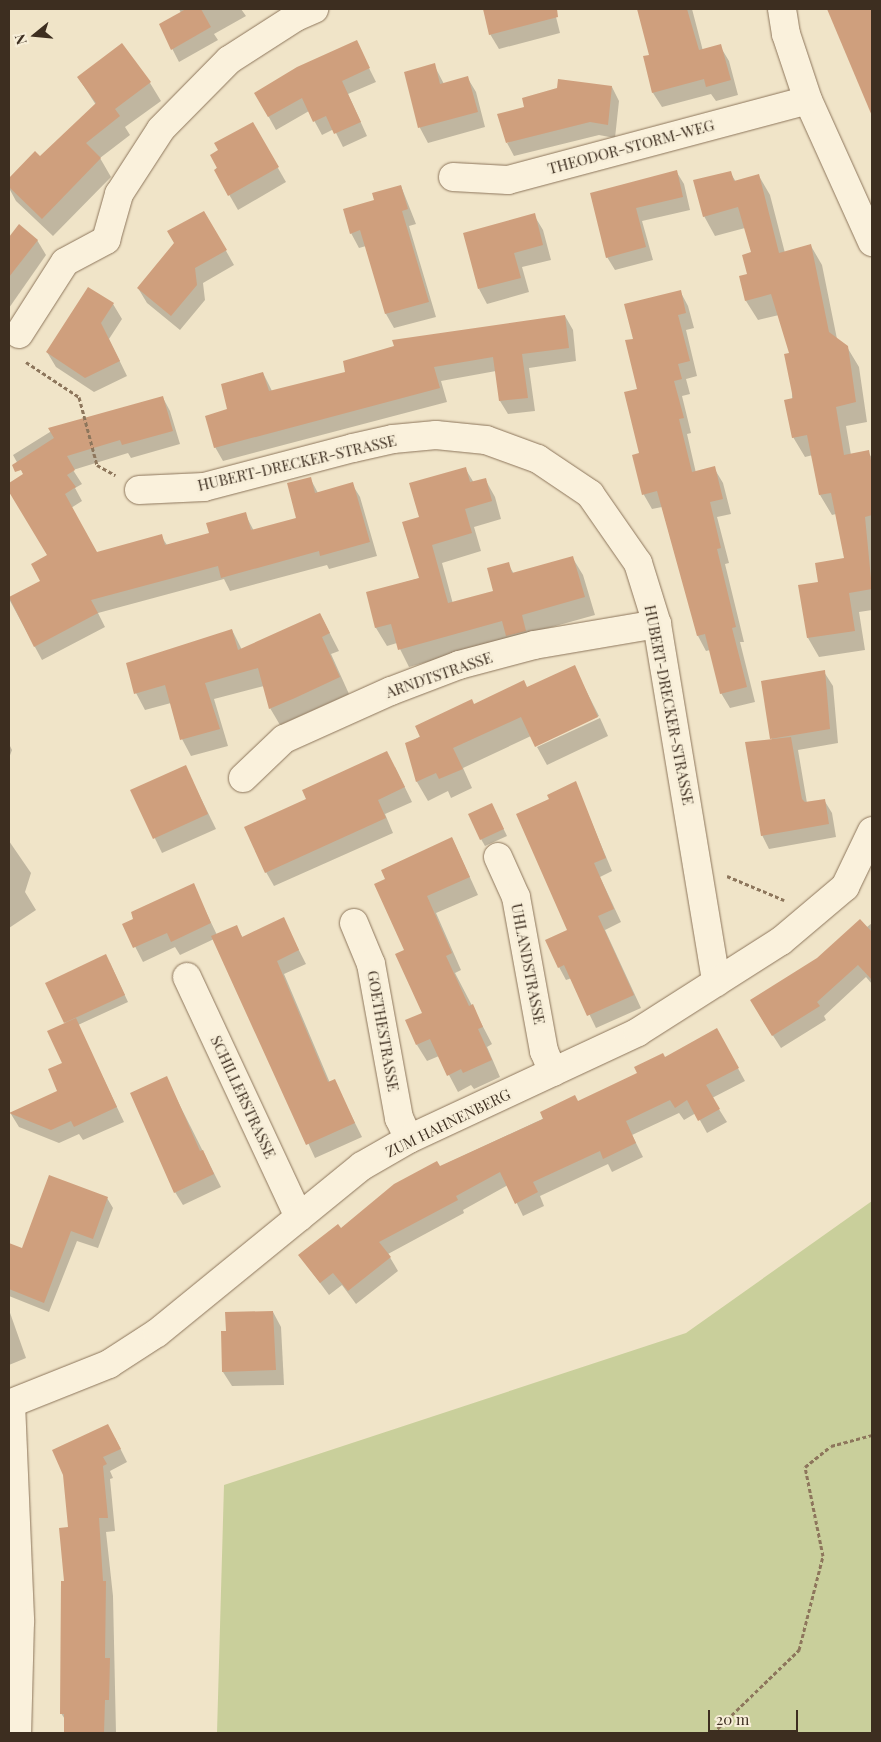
<!DOCTYPE html>
<html>
<head>
<meta charset="utf-8">
<style>
  body { margin:0 }
  #map { position:relative; width:881px; height:1742px; overflow:hidden; background:#f0e4c8; font-family:"Playfair Display",serif }
  div>[style] { position:absolute }
  .green>* { inset:0; background:#c9cf9b }
  .shadow>* { inset:0; background:#0003 }
  .building>* { inset:0; background:#cf9f7d }
  .path>* { height:3px; margin-top:-1.5px; transform-origin:0; background:repeating-linear-gradient(90deg,#8d765c 0 4px,transparent 0 6.5px) }
  .roads { filter:drop-shadow(0 0 1px #8d765c) drop-shadow(0 0 1px #8d765c) }
  .minor>* { height:28px; margin:-14px; padding:0 14px; transform-origin:14px; border-radius:14px; background:#faf1dc }
  span { translate:-50% -50%; white-space:nowrap; text-align:center; line-height:1.15; -webkit-text-stroke:4.5px #f7eed8; paint-order:stroke }
  .street-label { font-size:15px; color:#3d2e20 }
  .frame { position:absolute; inset:0; border:10px solid #3d2e20; pointer-events:none }
  .north { position:absolute; left:10px; top:10px; width:50px; height:50px; -webkit-text-stroke:4px #f7eed8; paint-order:stroke; rotate:253deg; font-size:14px; font-weight:700; line-height:20px; text-align:center; color:#3d2e20 }
  .north::after { content:''; display:block; margin:auto; width:18px; height:22px; background:#3d2e20; clip-path:polygon(50% 0,100% 100%,50% 72%,0 100%) }
  .scale { position:absolute; left:708px; top:1710px; width:90px; height:22px; box-sizing:border-box; border:2px solid #3d2e20; border-top:0; padding-left:6px; font-size:15px; line-height:18px; white-space:nowrap; color:#3d2e20; -webkit-text-stroke:4px #f7eed8; paint-order:stroke }
</style>
</head>
<body>
<div id="map">
  <div class="green">
    <div style="clip-path:polygon(872px 1201px,872px 1733px,217px 1733px,224px 1485px,686px 1333px)"></div>
  </div>
  <div class="shadow">
    <div style="clip-path:polygon(179px 9px,241px 9px,246px 16px,214px 34px,218px 40px,179px 62px,160px 25px,181px 13px)"></div>
    <div style="clip-path:polygon(484px 9px,554px 9px,560px 33px,499px 49px,490px 34px)"></div>
    <div style="clip-path:polygon(639px 9px,692px 9px,703px 51px,720px 46px,729px 61px,738px 95px,716px 101px,711px 94px,662px 107px,653px 93px,651px 55px)"></div>
    <div style="clip-path:polygon(838px 9px,872px 9px,872px 114px,830px 12px)"></div>
    <div style="clip-path:polygon(356px 42px,376px 82px,348px 94px,367px 136px,343px 147px,334px 129px,322px 135px,309px 111px,276px 130px,256px 94px)"></div>
    <div style="clip-path:polygon(434px 65px,444px 84px,467px 77px,476px 92px,485px 127px,428px 143px,420px 128px,405px 73px)"></div>
    <div style="clip-path:polygon(78px 77px,150px 83px,161px 101px,125px 127px,130px 135px,100px 158px,111px 177px,53px 236px,16px 201px,9px 188px,9px 180px,35px 153px,40px 158px,96px 105px)"></div>
    <div style="clip-path:polygon(612px 87px,619px 101px,615px 138px,599px 135px,514px 156px,507px 143px)"></div>
    <div style="clip-path:polygon(252px 123px,286px 182px,238px 210px,215px 170px)"></div>
    <div style="clip-path:polygon(676px 171px,684px 184px,690px 210px,642px 221px,653px 260px,615px 270px,607px 257px,591px 194px)"></div>
    <div style="clip-path:polygon(730px 172px,736px 182px,759px 176px,770px 195px,785px 253px,811px 246px,822px 265px,837px 339px,847px 347px,859px 367px,867px 422px,846px 426px,851px 455px,868px 452px,872px 458px,872px 610px,859px 612px,865px 650px,819px 657px,808px 638px,819px 583px,846px 559px,836px 514px,832px 515px,820px 495px,813px 455px,805px 457px,793px 437px,791px 354px,779px 315px,758px 320px,746px 301px,740px 277px,748px 275px,752px 253px,745px 228px,715px 236px,704px 216px)"></div>
    <div style="clip-path:polygon(401px 186px,416px 224px,409px 226px,436px 317px,394px 328px,386px 314px,366px 246px,359px 248px,351px 233px,376px 201px)"></div>
    <div style="clip-path:polygon(204px 212px,234px 265px,203px 283px,205px 300px,180px 330px,147px 303px,138px 288px)"></div>
    <div style="clip-path:polygon(534px 215px,543px 230px,551px 260px,522px 267px,529px 292px,487px 304px,479px 289px)"></div>
    <div style="clip-path:polygon(19px 226px,37px 240px,46px 255px,9px 308px,9px 239px)"></div>
    <div style="clip-path:polygon(680px 291px,688px 306px,694px 328px,686px 330px,697px 376px,686px 379px,690px 394px,682px 396px,691px 433px,687px 434px,696px 473px,714px 468px,723px 483px,731px 514px,717px 517px,729px 563px,725px 564px,744px 642px,740px 642px,755px 702px,730px 708px,721px 693px,710px 650px,706px 651px,698px 636px,662px 507px,652px 509px,644px 495px,633px 456px,641px 454px,634px 340px)"></div>
    <div style="clip-path:polygon(113px 304px,122px 319px,109px 339px,127px 376px,94px 392px,56px 367px,47px 352px)"></div>
    <div style="clip-path:polygon(565px 316px,573px 330px,576px 361px,529px 368px,535px 411px,508px 414px,500px 401px,496px 371px,441px 381px,447px 402px,223px 461px,215px 447px,229px 410px,263px 373px,272px 391px,347px 373px,396px 347px)"></div>
    <div style="clip-path:polygon(163px 398px,170px 411px,180px 444px,131px 458px,128px 453px,73px 470px,82px 484px,75px 488px,82px 501px,71px 508px,97px 553px,161px 536px,167px 545px,210px 534px,245px 514px,254px 531px,298px 519px,310px 478px,318px 493px,352px 484px,360px 497px,377px 556px,329px 569px,327px 565px,230px 591px,224px 579px,98px 613px,105px 627px,42px 660px,9px 599px,41px 581px,49px 556px,9px 490px,9px 484px,24px 475px,13px 455px,58px 427px)"></div>
    <div style="clip-path:polygon(465px 468px,474px 483px,485px 479px,495px 497px,501px 519px,474px 527px,481px 551px,442px 563px,453px 604px,495px 592px,508px 564px,514px 574px,572px 557px,583px 575px,595px 615px,409px 667px,397px 643px,387px 646px,376px 628px,367px 593px,420px 578px,420px 518px)"></div>
    <div style="clip-path:polygon(320px 614px,339px 651px,331px 654px,349px 694px,280px 725px,270px 708px,264px 686px,214px 699px,228px 746px,191px 756px,182px 739px,171px 703px,145px 710px,136px 693px,232px 630px,242px 650px)"></div>
    <div style="clip-path:polygon(574px 667px,599px 716px,536px 745px,531px 736px,463px 768px,472px 788px,451px 798px,448px 791px,428px 801px,417px 782px,407px 744px,474px 705px,527px 688px)"></div>
    <div style="clip-path:polygon(824px 672px,833px 686px,838px 743px,798px 750px,807px 803px,824px 800px,832px 813px,836px 837px,769px 849px,762px 835px,772px 740px,763px 682px)"></div>
    <div style="clip-path:polygon(600px 718px,608px 736px,547px 765px,537px 747px)"></div>
    <div style="clip-path:polygon(9px 744px,12px 750px,9px 758px)"></div>
    <div style="clip-path:polygon(185px 766px,216px 829px,162px 853px,132px 791px)"></div>
    <div style="clip-path:polygon(395px 767px,412px 802px,385px 814px,393px 833px,274px 886px,266px 872px)"></div>
    <div style="clip-path:polygon(575px 783px,612px 871px,600px 877px,621px 922px,605px 930px,641px 1008px,596px 1028px,572px 978px,566px 980px,559px 967px,569px 931px,550px 800px)"></div>
    <div style="clip-path:polygon(492px 805px,507px 836px,485px 846px,481px 839px)"></div>
    <div style="clip-path:polygon(452px 838px,478px 895px,436px 913px,461px 970px,455px 973px,492px 1044px,487px 1047px,500px 1077px,474px 1089px,471px 1085px,458px 1092px,439px 1056px,427px 1061px,417px 1045px,423px 1013px,386px 880px)"></div>
    <div style="clip-path:polygon(9px 841px,31px 873px,25px 892px,36px 910px,9px 928px)"></div>
    <div style="clip-path:polygon(193px 885px,217px 935px,236px 926px,243px 938px,283px 919px,306px 964px,284px 974px,330px 1083px,334px 1081px,362px 1137px,315px 1158px,214px 939px,180px 955px,175px 947px,143px 962px,124px 925px)"></div>
    <div style="clip-path:polygon(872px 923px,872px 984px,866px 977px,824px 1016px,826px 1020px,781px 1048px,759px 1014px)"></div>
    <div style="clip-path:polygon(110px 963px,128px 1002px,78px 1025px,124px 1122px,83px 1140px,79px 1134px,59px 1143px,19px 1127px,11px 1114px,59px 1092px,66px 1024px,47px 983px)"></div>
    <div style="clip-path:polygon(724px 1043px,745px 1081px,712px 1098px,727px 1122px,707px 1133px,696px 1113px,684px 1120px,679px 1113px,632px 1135px,643px 1157px,612px 1172px,608px 1164px,540px 1196px,544px 1206px,523px 1216px,508px 1185px,463px 1210px,464px 1213px,388px 1254px,398px 1271px,356px 1304px,342px 1285px,329px 1295px,300px 1256px,439px 1167px,639px 1074px,665px 1058px)"></div>
    <div style="clip-path:polygon(166px 1078px,221px 1187px,183px 1205px,175px 1192px)"></div>
    <div style="clip-path:polygon(107px 1198px,113px 1208px,98px 1248px,77px 1241px,49px 1312px,9px 1296px,9px 1245px,22px 1250px)"></div>
    <div style="clip-path:polygon(9px 1310px,26px 1358px,9px 1365px)"></div>
    <div style="clip-path:polygon(273px 1312px,281px 1327px,284px 1385px,232px 1386px,223px 1372px,227px 1332px)"></div>
    <div style="clip-path:polygon(115px 1438px,127px 1462px,110px 1471px,113px 1478px,110px 1479px,115px 1531px,106px 1532px,113px 1596px,116px 1733px,65px 1733px,66px 1721px,61px 1713px,70px 1528px,65px 1474px)"></div>
  </div>
  <div class="building">
    <div style="clip-path:polygon(186px 9px,201px 9px,211px 27px,171px 50px,159px 24px)"></div>
    <div style="clip-path:polygon(483px 9px,557px 9px,558px 17px,489px 35px)"></div>
    <div style="clip-path:polygon(637px 9px,687px 9px,699px 50px,721px 44px,731px 80px,706px 87px,704px 79px,652px 93px,643px 56px,649px 55px)"></div>
    <div style="clip-path:polygon(827px 9px,872px 9px,872px 116px)"></div>
    <div style="clip-path:polygon(357px 40px,370px 68px,342px 81px,361px 122px,334px 134px,326px 116px,313px 122px,302px 98px,268px 117px,254px 93px,297px 67px)"></div>
    <div style="clip-path:polygon(122px 43px,151px 82px,115px 109px,120px 116px,86px 143px,101px 158px,42px 219px,9px 187px,9px 178px,35px 151px,40px 156px,96px 103px,77px 77px)"></div>
    <div style="clip-path:polygon(435px 63px,440px 84px,468px 76px,478px 112px,418px 128px,404px 72px)"></div>
    <div style="clip-path:polygon(558px 79px,612px 86px,608px 125px,590px 122px,506px 143px,497px 114px,524px 107px,522px 98px,557px 88px)"></div>
    <div style="clip-path:polygon(253px 122px,279px 167px,228px 196px,214px 170px,217px 168px,210px 155px,218px 150px,214px 143px)"></div>
    <div style="clip-path:polygon(677px 170px,683px 197px,636px 208px,646px 247px,606px 258px,590px 193px)"></div>
    <div style="clip-path:polygon(731px 171px,734px 181px,759px 174px,779px 253px,811px 244px,829px 332px,848px 346px,856px 402px,836px 407px,844px 455px,869px 450px,872px 466px,872px 515px,865px 517px,872px 589px,849px 593px,855px 631px,807px 638px,798px 585px,818px 582px,815px 563px,844px 558px,831px 493px,819px 495px,807px 435px,792px 438px,784px 400px,793px 398px,784px 354px,789px 353px,771px 294px,745px 301px,739px 276px,747px 274px,742px 255px,751px 252px,738px 207px,703px 217px,693px 180px)"></div>
    <div style="clip-path:polygon(401px 185px,408px 209px,402px 211px,429px 302px,385px 314px,360px 230px,350px 234px,343px 209px,374px 200px,372px 193px)"></div>
    <div style="clip-path:polygon(204px 211px,227px 250px,195px 268px,197px 285px,171px 316px,137px 288px,174px 243px,167px 231px)"></div>
    <div style="clip-path:polygon(535px 213px,543px 245px,514px 253px,521px 278px,478px 289px,463px 233px)"></div>
    <div style="clip-path:polygon(19px 224px,38px 240px,9px 277px,9px 237px)"></div>
    <div style="clip-path:polygon(88px 287px,114px 303px,101px 323px,120px 361px,85px 378px,46px 352px)"></div>
    <div style="clip-path:polygon(681px 290px,686px 313px,678px 315px,690px 361px,678px 364px,682px 379px,674px 381px,684px 418px,679px 419px,692px 472px,715px 466px,723px 499px,710px 502px,721px 548px,717px 549px,736px 627px,732px 628px,747px 687px,720px 694px,705px 634px,697px 636px,657px 491px,642px 495px,632px 455px,639px 453px,624px 392px,637px 389px,625px 340px,633px 339px,624px 304px)"></div>
    <div style="clip-path:polygon(565px 315px,569px 348px,522px 354px,528px 398px,499px 401px,493px 357px,434px 367px,440px 388px,214px 448px,205px 416px,227px 409px,221px 384px,263px 372px,269px 391px,345px 372px,343px 361px,394px 346px,392px 340px)"></div>
    <div style="clip-path:polygon(163px 396px,173px 431px,122px 445px,120px 440px,67px 456px,75px 470px,67px 475px,76px 487px,65px 494px,97px 552px,162px 534px,165px 545px,209px 533px,206px 523px,246px 512px,251px 530px,296px 518px,287px 483px,311px 477px,315px 493px,353px 482px,370px 542px,320px 556px,319px 551px,221px 578px,218px 566px,91px 600px,98px 613px,34px 647px,9px 597px,40px 581px,31px 564px,47px 555px,9px 492px,9px 483px,23px 474px,21px 470px,15px 472px,12px 465px,54px 438px,48px 428px)"></div>
    <div style="clip-path:polygon(466px 467px,470px 482px,486px 478px,492px 501px,465px 509px,472px 533px,432px 545px,448px 603px,493px 591px,487px 568px,509px 562px,512px 573px,573px 556px,585px 597px,522px 615px,526px 631px,506px 636px,502px 621px,398px 650px,391px 624px,375px 628px,366px 592px,419px 578px,402px 522px,419px 517px,409px 483px)"></div>
    <div style="clip-path:polygon(320px 613px,330px 633px,322px 637px,340px 677px,295px 698px,269px 709px,258px 668px,205px 683px,220px 729px,180px 740px,165px 685px,134px 694px,126px 663px,232px 629px,238px 650px)"></div>
    <div style="clip-path:polygon(575px 665px,598px 717px,535px 747px,521px 717px,453px 748px,463px 769px,439px 779px,436px 773px,416px 782px,405px 743px,420px 737px,415px 726px,472px 699px,474px 704px,524px 680px,527px 687px)"></div>
    <div style="clip-path:polygon(825px 670px,830px 729px,770px 739px,761px 681px)"></div>
    <div style="clip-path:polygon(791px 737px,802px 799px,805px 802px,825px 799px,829px 824px,761px 836px,745px 742px)"></div>
    <div style="clip-path:polygon(387px 751px,405px 787px,378px 800px,386px 818px,265px 873px,244px 827px,306px 799px,302px 790px)"></div>
    <div style="clip-path:polygon(186px 765px,208px 814px,153px 839px,130px 790px)"></div>
    <div style="clip-path:polygon(576px 781px,606px 858px,594px 863px,614px 909px,598px 916px,634px 995px,587px 1016px,564px 965px,558px 968px,545px 940px,567px 930px,516px 814px,549px 799px,547px 795px)"></div>
    <div style="clip-path:polygon(492px 803px,504px 829px,480px 840px,468px 814px)"></div>
    <div style="clip-path:polygon(452px 837px,470px 877px,427px 896px,452px 953px,446px 956px,469px 1006px,473px 1004px,483px 1027px,478px 1029px,492px 1060px,463px 1073px,461px 1069px,447px 1076px,430px 1039px,416px 1045px,405px 1020px,422px 1013px,395px 954px,404px 950px,374px 884px,385px 879px,381px 870px)"></div>
    <div style="clip-path:polygon(194px 883px,211px 923px,171px 942px,167px 933px,133px 948px,122px 924px,133px 919px,131px 912px)"></div>
    <div style="clip-path:polygon(284px 917px,299px 950px,277px 961px,328px 1082px,335px 1079px,355px 1123px,306px 1145px,211px 936px,237px 925px,242px 937px)"></div>
    <div style="clip-path:polygon(860px 919px,872px 932px,872px 980px,858px 965px,817px 1002px,820px 1006px,772px 1036px,750px 1000px,817px 958px)"></div>
    <div style="clip-path:polygon(106px 954px,125px 995px,64px 1023px,45px 983px)"></div>
    <div style="clip-path:polygon(76px 1018px,117px 1107px,74px 1127px,71px 1121px,51px 1130px,9px 1113px,57px 1091px,48px 1069px,62px 1063px,47px 1031px)"></div>
    <div style="clip-path:polygon(717px 1028px,739px 1068px,706px 1085px,720px 1109px,698px 1121px,687px 1100px,675px 1108px,670px 1100px,626px 1121px,636px 1143px,603px 1159px,600px 1151px,533px 1182px,538px 1192px,515px 1204px,500px 1172px,456px 1196px,458px 1200px,379px 1242px,391px 1257px,348px 1291px,333px 1273px,320px 1283px,298px 1255px,338px 1224px,341px 1228px,394px 1184px,437px 1161px,440px 1166px,543px 1119px,540px 1112px,575px 1095px,578px 1101px,637px 1073px,634px 1067px,663px 1053px,665px 1057px)"></div>
    <div style="clip-path:polygon(167px 1076px,200px 1151px,203px 1150px,214px 1174px,174px 1193px,130px 1093px)"></div>
    <div style="clip-path:polygon(49px 1175px,108px 1197px,93px 1239px,71px 1231px,44px 1303px,9px 1289px,9px 1243px,22px 1248px)"></div>
    <div style="clip-path:polygon(273px 1311px,276px 1370px,222px 1372px,221px 1331px,226px 1331px,225px 1312px)"></div>
    <div style="clip-path:polygon(108px 1424px,121px 1449px,103px 1457px,107px 1464px,103px 1466px,108px 1518px,99px 1518px,103px 1581px,106px 1581px,105px 1658px,110px 1658px,109px 1700px,105px 1700px,104px 1733px,64px 1733px,64px 1714px,60px 1714px,61px 1581px,64px 1581px,59px 1528px,68px 1527px,63px 1475px,52px 1450px)"></div>
  </div>
  <div class="path">
    <div style="left:26px;top:362px;width:64px;rotate:33.4deg"></div>
    <div style="left:79px;top:397px;width:70px;rotate:75.2deg"></div>
    <div style="left:97px;top:465px;width:21px;rotate:29deg"></div>
    <div style="left:727px;top:876px;width:62px;rotate:22.8deg"></div>
    <div style="left:713px;top:1733px;width:120px;rotate:-44deg"></div>
    <div style="left:799px;top:1650px;width:97px;rotate:-75.7deg"></div>
    <div style="left:823px;top:1556px;width:91px;rotate:-101.4deg"></div>
    <div style="left:805px;top:1467px;width:33px;rotate:-39deg"></div>
    <div style="left:831px;top:1446px;width:42px;rotate:-15deg"></div>
  </div>
  <div class="roads">
    <div class="minor">
      <div style="left:782px;top:9px;width:25px;rotate:81deg"></div>
      <div style="left:786px;top:34px;width:70px;rotate:71.6deg"></div>
      <div style="left:808px;top:100px;width:156px;rotate:65.7deg"></div>
      <div style="left:453px;top:177px;width:55px;rotate:3.1deg"></div>
      <div style="left:508px;top:180px;width:310px;rotate:-14.9deg"></div>
      <div style="left:19px;top:334px;width:85px;rotate:-57.4deg"></div>
      <div style="left:65px;top:262px;width:47px;rotate:-28.2deg"></div>
      <div style="left:106px;top:240px;width:48px;rotate:-74.2deg"></div>
      <div style="left:119px;top:194px;width:77px;rotate:-57.1deg"></div>
      <div style="left:161px;top:129px;width:97px;rotate:-45.4deg"></div>
      <div style="left:229px;top:60px;width:80px;rotate:-32.7deg"></div>
      <div style="left:296px;top:17px;width:20px;rotate:-24deg"></div>
      <div style="left:139px;top:490px;width:65px;rotate:-2.6deg"></div>
      <div style="left:204px;top:487px;width:154px;rotate:-14.7deg"></div>
      <div style="left:353px;top:448px;width:41px;rotate:-12.7deg"></div>
      <div style="left:393px;top:439px;width:43px;rotate:-5.3deg"></div>
      <div style="left:436px;top:435px;width:50px;rotate:5.7deg"></div>
      <div style="left:486px;top:440px;width:55px;rotate:20.1deg"></div>
      <div style="left:538px;top:459px;width:63px;rotate:33.9deg"></div>
      <div style="left:590px;top:494px;width:84px;rotate:55.2deg"></div>
      <div style="left:638px;top:563px;width:64px;rotate:72.7deg"></div>
      <div style="left:657px;top:624px;width:363px;rotate:80.6deg"></div>
      <div style="left:243px;top:778px;width:57px;rotate:-43.6deg"></div>
      <div style="left:284px;top:739px;width:117px;rotate:-24.2deg"></div>
      <div style="left:391px;top:691px;width:73px;rotate:-20.9deg"></div>
      <div style="left:459px;top:665px;width:78px;rotate:-14.9deg"></div>
      <div style="left:534px;top:645px;width:125px;rotate:-9.7deg"></div>
      <div style="left:498px;top:857px;width:44px;rotate:65.8deg"></div>
      <div style="left:516px;top:897px;width:157px;rotate:79.7deg"></div>
      <div style="left:544px;top:1051px;width:23px;rotate:67deg"></div>
      <div style="left:354px;top:923px;width:44px;rotate:67.5deg"></div>
      <div style="left:371px;top:964px;width:157px;rotate:79.7deg"></div>
      <div style="left:399px;top:1118px;width:23px;rotate:65deg"></div>
      <div style="left:187px;top:977px;width:265px;rotate:65deg"></div>
      <div style="left:11px;top:1403px;width:219px;rotate:87.6deg"></div>
      <div style="left:20px;top:1622px;width:111px;rotate:91.5deg"></div>
      <div style="left:9px;top:1404px;width:108px;rotate:-21.8deg"></div>
      <div style="left:109px;top:1364px;width:57px;rotate:-32.9deg"></div>
      <div style="left:157px;top:1333px;width:264px;rotate:-39.2deg"></div>
      <div style="left:362px;top:1166px;width:54px;rotate:-29.9deg"></div>
      <div style="left:409px;top:1139px;width:253px;rotate:-25deg"></div>
      <div style="left:638px;top:1032px;width:169px;rotate:-32.5deg"></div>
      <div style="left:781px;top:941px;width:84px;rotate:-40.2deg"></div>
      <div style="left:845px;top:887px;width:62px;rotate:-64.3deg"></div>
    </div>
  </div>
  <div class="street-label">
    <span style="left:631px;top:147px;rotate:-15deg">THEODOR-STORM-WEG</span>
    <span style="left:297px;top:463px;rotate:-13deg">HUBERT-DRECKER-STRASSE</span>
    <span style="left:439px;top:675px;rotate:-19deg">ARNDTSTRASSE</span>
    <span style="left:669px;top:705px;rotate:79deg">HUBERT-DRECKER-STRASSE</span>
    <span style="left:528px;top:964px;rotate:79deg">UHLANDSTRASSE</span>
    <span style="left:383px;top:1031px;rotate:80deg">GOETHESTRASSE</span>
    <span style="left:243px;top:1097px;rotate:65deg">SCHILLERSTRASSE</span>
    <span style="left:448px;top:1123px;rotate:-26deg">ZUM HAHNENBERG</span>
  </div>
  <div class="frame"></div>
  <div class="north">N</div>
  <div class="scale">20 m</div>
</div>
</body>
</html>
